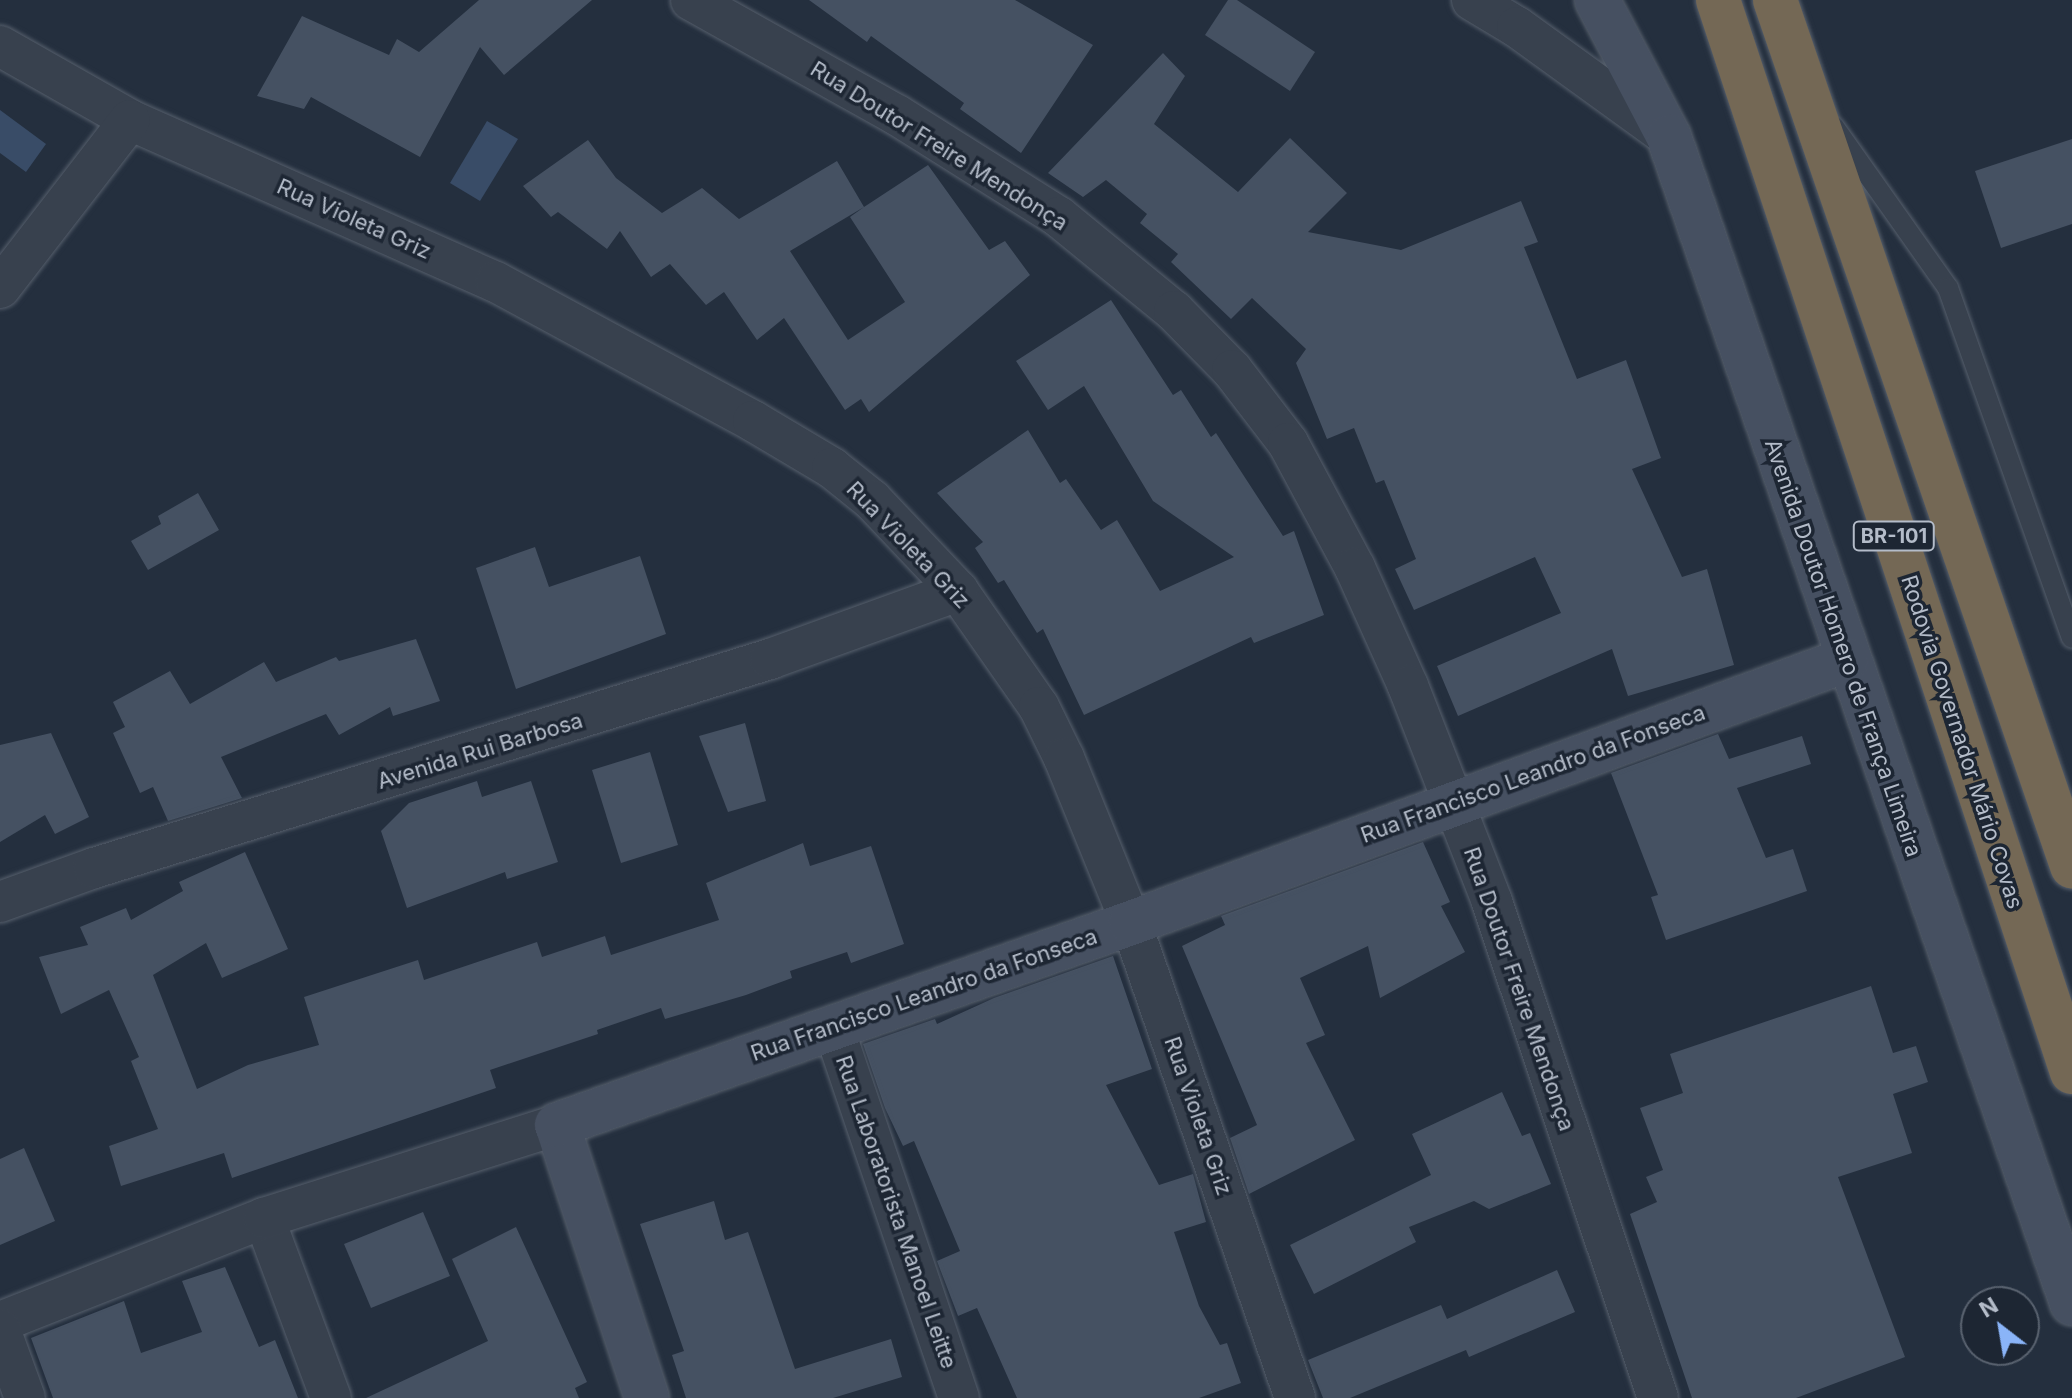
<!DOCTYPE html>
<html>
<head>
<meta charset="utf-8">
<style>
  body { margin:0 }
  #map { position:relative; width:2072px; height:1398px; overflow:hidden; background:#242f3e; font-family:Inter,sans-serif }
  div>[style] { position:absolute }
  .water>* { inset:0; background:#394c67 }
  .building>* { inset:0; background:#455162 }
  .roads { filter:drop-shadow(0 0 2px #565f6c) drop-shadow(0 0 2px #565f6c) }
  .lane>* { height:20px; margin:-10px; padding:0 10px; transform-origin:10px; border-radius:10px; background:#38414e }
  .street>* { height:40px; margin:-20px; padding:0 20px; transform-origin:20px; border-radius:20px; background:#38414e }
  .secondary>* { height:44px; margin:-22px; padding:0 22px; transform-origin:22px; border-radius:22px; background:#465061 }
  .highway>* { height:44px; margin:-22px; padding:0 22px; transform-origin:22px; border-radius:22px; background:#746855 }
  span { translate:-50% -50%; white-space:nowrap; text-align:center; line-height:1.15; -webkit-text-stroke:7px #1d2633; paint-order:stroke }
  .shield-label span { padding:2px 6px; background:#1d2633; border:2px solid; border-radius:6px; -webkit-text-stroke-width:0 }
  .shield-label { font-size:20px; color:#b4bcc9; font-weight:700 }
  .street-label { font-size:22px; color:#b4bcc9 }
  .north { position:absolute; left:1960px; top:1286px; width:80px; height:80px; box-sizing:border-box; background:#1d2633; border:2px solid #59626f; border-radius:50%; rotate:329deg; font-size:22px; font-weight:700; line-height:32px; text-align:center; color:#b4bcc9 }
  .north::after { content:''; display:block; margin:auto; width:28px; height:36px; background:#8ab4f8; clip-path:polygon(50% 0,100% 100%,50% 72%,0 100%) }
</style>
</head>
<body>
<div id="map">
  <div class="water">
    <div style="clip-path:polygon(0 110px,46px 144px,26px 172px,0 153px)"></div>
    <div style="clip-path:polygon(487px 121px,518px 139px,480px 201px,450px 183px)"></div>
  </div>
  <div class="building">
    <div style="clip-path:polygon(479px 0,592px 0,504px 75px,480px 47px,420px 157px,311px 97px,304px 109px,257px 96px,302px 16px,389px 55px,397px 39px,419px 52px)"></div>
    <div style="clip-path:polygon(809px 0,1015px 0,1093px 45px,1021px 153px,960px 109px,964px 103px,871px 36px,867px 42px)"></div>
    <div style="clip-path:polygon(1228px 0,1237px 0,1315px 52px,1290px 91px,1205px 35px)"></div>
    <div style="clip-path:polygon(1163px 53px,1185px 76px,1154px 124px,1238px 192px,1290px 138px,1347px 193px,1308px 232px,1401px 250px,1521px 201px,1538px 242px,1524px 247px,1577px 379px,1626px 360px,1661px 458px,1632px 469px,1682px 577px,1707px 569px,1734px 665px,1628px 696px,1612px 649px,1458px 716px,1437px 666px,1561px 613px,1535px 557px,1414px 610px,1395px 569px,1416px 559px,1384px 480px,1376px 483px,1354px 428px,1327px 439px,1296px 363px,1306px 349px,1252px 298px,1231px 319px,1171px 262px,1178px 254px,1140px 223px,1147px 214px,1106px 180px,1083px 197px,1048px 173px)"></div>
    <div style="clip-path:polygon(2072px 139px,2072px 224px,2001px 248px,1975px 171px)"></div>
    <div style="clip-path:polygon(evenodd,588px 140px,616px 178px,662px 213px,702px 188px,739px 219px,837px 161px,864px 207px,928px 165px,989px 250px,1005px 241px,1030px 275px,869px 412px,861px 399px,845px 410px,784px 318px,757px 340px,724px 292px,706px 305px,670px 264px,651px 277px,620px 231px,607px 249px,558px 212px,551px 217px,523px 186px,588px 140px,864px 207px,850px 217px,905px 302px,848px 340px,790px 251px,864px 207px)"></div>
    <div style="clip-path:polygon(1111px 300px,1173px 395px,1181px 390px,1211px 437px,1216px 433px,1283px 536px,1294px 531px,1324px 615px,1254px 643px,1251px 637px,1084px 715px,1043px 629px,1037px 633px,1004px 580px,998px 583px,975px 548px,983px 542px,937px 493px,1028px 430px,1060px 483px,1066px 479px,1101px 530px,1117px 520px,1160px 591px,1234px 557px,1153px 501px,1084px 386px,1048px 410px,1016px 361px)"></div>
    <div style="clip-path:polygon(198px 493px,219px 530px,148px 570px,131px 541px,161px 524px,158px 516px)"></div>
    <div style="clip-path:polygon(535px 547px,549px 587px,640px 556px,666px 634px,516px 689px,476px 568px)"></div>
    <div style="clip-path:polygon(416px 639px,440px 701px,393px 716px,390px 707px,339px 735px,326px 714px,221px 757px,242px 798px,168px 821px,153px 787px,140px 793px,113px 733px,125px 727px,113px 702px,170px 671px,190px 704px,264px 662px,276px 682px,336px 657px,339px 661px)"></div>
    <div style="clip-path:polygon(745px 723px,766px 801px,728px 812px,699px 736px)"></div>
    <div style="clip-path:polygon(51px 733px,89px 817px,55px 834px,45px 815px,0 842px,0 745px)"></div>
    <div style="clip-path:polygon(1718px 734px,1729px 759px,1802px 736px,1811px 764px,1737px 788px,1766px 858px,1793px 849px,1807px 891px,1666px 940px,1651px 897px,1658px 895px,1611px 773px)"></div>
    <div style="clip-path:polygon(650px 752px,678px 845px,621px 863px,592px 770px)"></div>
    <div style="clip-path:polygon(477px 781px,482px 797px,531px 781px,558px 862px,507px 879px,505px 872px,407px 908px,381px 831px,409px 803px)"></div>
    <div style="clip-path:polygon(1423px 842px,1450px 902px,1441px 906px,1465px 952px,1380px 998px,1368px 946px,1300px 978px,1325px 1035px,1306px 1043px,1355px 1140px,1249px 1194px,1230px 1138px,1257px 1125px,1182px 946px,1225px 925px,1221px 916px)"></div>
    <div style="clip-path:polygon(803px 843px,810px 866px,871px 846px,904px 944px,851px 963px,847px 952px,790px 971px,792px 978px,746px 995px,665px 1019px,661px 1008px,597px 1030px,598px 1034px,490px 1070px,496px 1088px,232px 1178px,224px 1153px,121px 1186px,109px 1146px,158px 1129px,131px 1061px,139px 1057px,109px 990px,61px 1014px,39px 957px,88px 945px,80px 927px,126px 908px,131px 920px,183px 891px,179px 882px,245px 852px,288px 949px,222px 978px,206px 943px,153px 975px,197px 1089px,248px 1065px,319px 1045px,304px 997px,418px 960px,424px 980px,537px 942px,542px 957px,605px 936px,611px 955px,719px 920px,706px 883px)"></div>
    <div style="clip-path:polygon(1113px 956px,1152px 1069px,1106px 1085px,1159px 1185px,1193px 1174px,1206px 1222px,1174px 1232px,1199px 1306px,1220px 1345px,1227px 1343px,1241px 1383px,1199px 1398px,1017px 1398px,977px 1308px,958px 1316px,937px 1261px,960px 1251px,914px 1141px,903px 1146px,885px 1108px,863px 1044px,935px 1019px,937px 1024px,994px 998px)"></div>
    <div style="clip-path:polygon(1871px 986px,1893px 1053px,1916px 1046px,1928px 1082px,1893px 1094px,1912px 1153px,1838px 1177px,1905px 1357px,1796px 1398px,1692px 1398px,1630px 1214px,1657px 1202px,1646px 1177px,1663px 1170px,1640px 1108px,1683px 1093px,1670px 1054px)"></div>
    <div style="clip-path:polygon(1502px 1092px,1522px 1136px,1530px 1133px,1551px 1184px,1489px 1209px,1474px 1201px,1409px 1227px,1416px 1242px,1314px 1294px,1290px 1245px,1431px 1175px,1412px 1134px)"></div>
    <div style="clip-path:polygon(24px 1148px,55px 1221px,0 1245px,0 1159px)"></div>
    <div style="clip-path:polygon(714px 1201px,725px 1240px,748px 1232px,795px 1369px,891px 1339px,902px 1377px,833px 1398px,686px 1398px,672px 1355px,684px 1351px,640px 1224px)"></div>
    <div style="clip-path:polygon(423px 1212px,450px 1276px,371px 1308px,344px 1244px)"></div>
    <div style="clip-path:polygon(516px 1227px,587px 1382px,575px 1388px,579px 1398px,366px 1398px,488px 1341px,452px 1259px)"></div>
    <div style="clip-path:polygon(225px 1267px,259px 1347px,275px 1340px,298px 1398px,53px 1398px,31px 1338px,124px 1301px,141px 1353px,202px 1332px,182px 1281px)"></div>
    <div style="clip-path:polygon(1557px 1270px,1575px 1312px,1469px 1357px,1466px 1350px,1350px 1398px,1323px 1398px,1308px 1360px,1441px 1305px,1447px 1319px)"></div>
  </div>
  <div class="roads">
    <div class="lane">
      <div style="left:1834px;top:127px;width:197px;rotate:54.7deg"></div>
      <div style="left:1948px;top:288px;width:371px;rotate:70.5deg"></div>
    </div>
    <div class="street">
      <div style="left:691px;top:0;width:236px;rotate:29.2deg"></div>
      <div style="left:897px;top:115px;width:191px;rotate:32.2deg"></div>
      <div style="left:1059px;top:217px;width:149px;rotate:39.3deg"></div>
      <div style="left:1174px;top:311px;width:83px;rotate:45.5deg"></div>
      <div style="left:1232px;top:370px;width:92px;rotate:52.5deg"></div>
      <div style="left:1288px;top:443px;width:142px;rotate:61.8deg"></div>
      <div style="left:1355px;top:568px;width:129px;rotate:65.8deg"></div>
      <div style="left:1408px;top:686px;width:232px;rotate:68.7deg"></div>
      <div style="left:1492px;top:902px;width:523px;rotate:71.5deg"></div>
      <div style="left:1472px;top:0;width:52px;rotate:31deg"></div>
      <div style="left:1517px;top:27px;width:188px;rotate:35.9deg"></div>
      <div style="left:0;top:46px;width:150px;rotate:29.6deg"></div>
      <div style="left:130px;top:120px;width:400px;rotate:23.9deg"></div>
      <div style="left:496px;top:282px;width:292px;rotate:28.4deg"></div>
      <div style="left:753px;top:421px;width:92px;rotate:30.7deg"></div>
      <div style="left:832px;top:468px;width:51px;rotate:38.7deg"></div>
      <div style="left:872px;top:500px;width:125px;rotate:46.6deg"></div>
      <div style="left:958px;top:591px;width:141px;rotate:55.1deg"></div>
      <div style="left:1039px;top:707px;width:57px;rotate:63.9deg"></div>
      <div style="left:1064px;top:758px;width:178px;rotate:67.9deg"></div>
      <div style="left:1131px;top:923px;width:503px;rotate:70.95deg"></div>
      <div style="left:0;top:288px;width:212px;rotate:-52.3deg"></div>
      <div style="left:0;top:902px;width:100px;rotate:-19.9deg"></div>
      <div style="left:94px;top:868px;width:708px;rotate:-17.18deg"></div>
      <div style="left:770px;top:659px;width:200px;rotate:-19.9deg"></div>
      <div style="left:833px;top:1026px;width:393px;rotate:71.3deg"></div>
      <div style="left:264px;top:1218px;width:192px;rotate:69.6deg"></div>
      <div style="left:0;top:1322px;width:284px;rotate:-21.5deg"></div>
      <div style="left:264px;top:1218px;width:307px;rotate:-17.6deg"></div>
      <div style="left:0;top:1329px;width:73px;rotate:70.1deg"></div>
    </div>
    <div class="secondary">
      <div style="left:1597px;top:0;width:155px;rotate:62.3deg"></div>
      <div style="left:1669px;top:137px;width:1234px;rotate:70.93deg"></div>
      <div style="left:647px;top:1398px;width:287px;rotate:-108.2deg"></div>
      <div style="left:557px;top:1125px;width:609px;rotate:-19.39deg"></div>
      <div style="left:1131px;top:923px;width:762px;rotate:-20.2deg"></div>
    </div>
    <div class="highway">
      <div style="left:1718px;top:0;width:1129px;rotate:71.73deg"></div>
      <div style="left:1775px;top:0;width:916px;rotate:71.07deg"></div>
    </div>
  </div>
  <div class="shield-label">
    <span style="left:1894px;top:536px">BR-101</span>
  </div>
  <div class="street-label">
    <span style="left:939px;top:146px;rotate:32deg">Rua Doutor Freire Mendonça</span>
    <span style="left:354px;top:219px;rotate:24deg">Rua Violeta Griz</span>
    <span style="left:908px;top:545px;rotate:46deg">Rua Violeta Griz</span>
    <span style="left:1843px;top:648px;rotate:71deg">Avenida Doutor Homero de França Limeira</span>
    <span style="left:1962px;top:742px;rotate:72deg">Rodovia Governador Mário Covas</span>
    <span style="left:480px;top:751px;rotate:-17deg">Avenida Rui Barbosa</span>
    <span style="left:1533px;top:774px;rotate:-20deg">Rua Francisco Leandro da Fonseca</span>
    <span style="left:1519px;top:989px;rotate:71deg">Rua Doutor Freire Mendonça</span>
    <span style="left:924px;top:995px;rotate:-19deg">Rua Francisco Leandro da Fonseca</span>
    <span style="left:1198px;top:1116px;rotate:71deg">Rua Violeta Griz</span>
    <span style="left:896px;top:1212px;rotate:71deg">Rua Laboratorista Manoel Leitte</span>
  </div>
  <div class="north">N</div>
</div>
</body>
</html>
